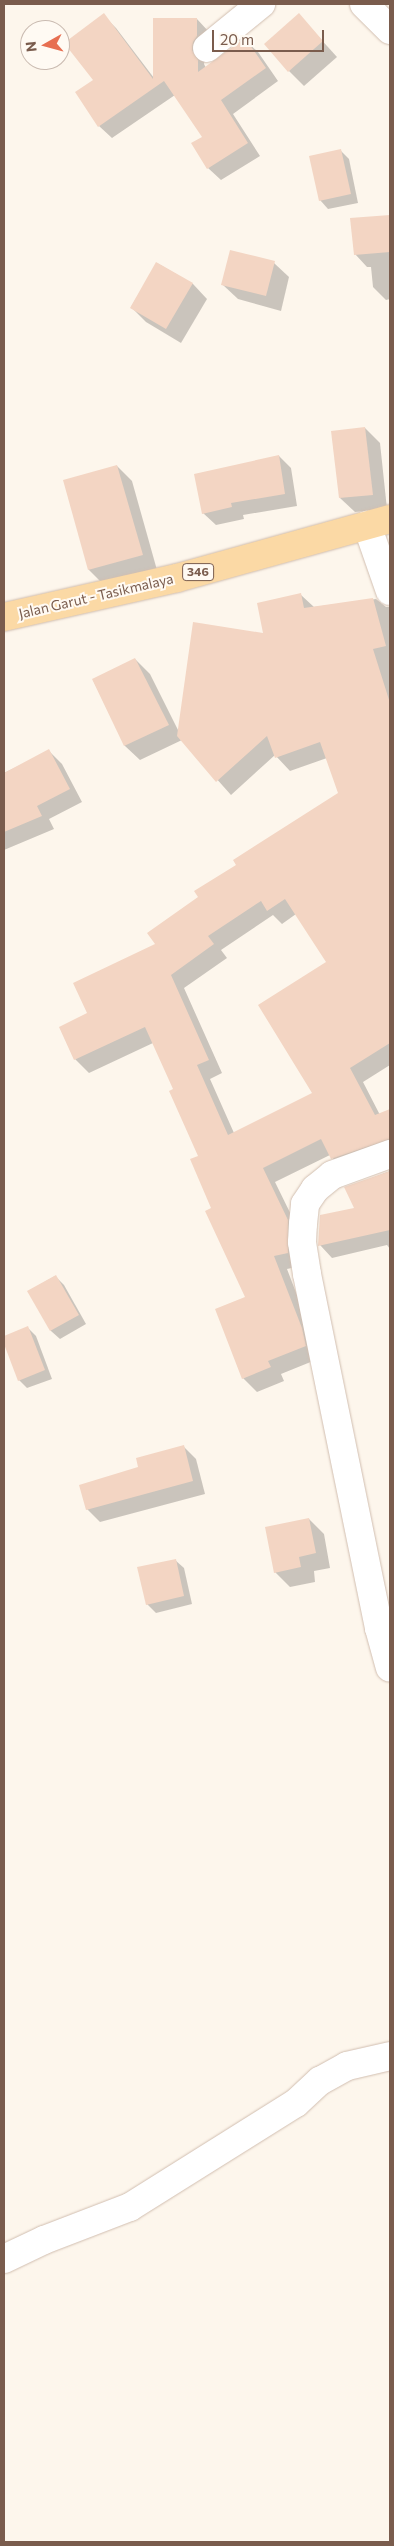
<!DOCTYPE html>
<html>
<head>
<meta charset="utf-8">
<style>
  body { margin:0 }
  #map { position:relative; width:394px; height:2546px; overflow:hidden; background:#fdf6ec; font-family:Commissioner,sans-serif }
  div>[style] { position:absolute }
  .shadow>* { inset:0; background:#0003 }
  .building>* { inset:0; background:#f3d5c3 }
  .roads { filter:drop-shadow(0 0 1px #d1beb0) drop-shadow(0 0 1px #d1beb0) }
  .minor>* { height:28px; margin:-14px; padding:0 14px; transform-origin:14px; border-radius:14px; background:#fff }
  .primary>* { height:28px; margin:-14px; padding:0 14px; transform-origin:14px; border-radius:14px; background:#fbd9a5 }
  span { translate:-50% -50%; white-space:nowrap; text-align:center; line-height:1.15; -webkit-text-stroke:4px #fffaf3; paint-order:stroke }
  .shield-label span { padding:1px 4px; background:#fffaf3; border:1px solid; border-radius:4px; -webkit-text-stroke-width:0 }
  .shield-label { font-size:12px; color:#7a5c4d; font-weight:700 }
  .street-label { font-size:14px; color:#7a5c4d }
  .frame { position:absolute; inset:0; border:5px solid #7a5c4d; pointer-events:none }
  .north { position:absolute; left:20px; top:20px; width:50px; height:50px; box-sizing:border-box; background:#fffaf3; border:1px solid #cabbb1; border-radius:50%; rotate:263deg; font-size:14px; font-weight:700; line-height:20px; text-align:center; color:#7a5c4d }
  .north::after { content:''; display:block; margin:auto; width:18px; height:22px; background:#e76f51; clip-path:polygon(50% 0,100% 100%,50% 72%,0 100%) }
  .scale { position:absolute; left:212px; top:30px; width:112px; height:22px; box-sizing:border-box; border:2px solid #7a5c4d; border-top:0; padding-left:6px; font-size:15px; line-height:18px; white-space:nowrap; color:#7a5c4d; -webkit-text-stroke:4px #fffaf3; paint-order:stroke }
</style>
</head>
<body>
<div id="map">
  <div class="shadow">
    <div style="clip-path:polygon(103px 15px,116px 28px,154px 78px,197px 19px,209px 32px,204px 64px,206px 68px,245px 40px,258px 52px,278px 81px,233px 114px,260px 156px,221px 180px,208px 168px,204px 137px,175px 95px,112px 138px,99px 126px,95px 80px)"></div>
    <div style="clip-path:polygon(299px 15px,337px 57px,304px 86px,289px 71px)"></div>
    <div style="clip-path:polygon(340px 150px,349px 159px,358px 203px,328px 209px,320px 200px)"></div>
    <div style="clip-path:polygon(390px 216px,390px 299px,386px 300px,373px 287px,371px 267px,367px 267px,355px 254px,352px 219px)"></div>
    <div style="clip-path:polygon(157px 263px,193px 284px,207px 299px,181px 343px,146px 322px,131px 307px)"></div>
    <div style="clip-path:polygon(274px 263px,289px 277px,281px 311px,238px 299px,223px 285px)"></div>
    <div style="clip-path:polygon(365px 428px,380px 443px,387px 509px,355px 512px,340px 498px)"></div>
    <div style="clip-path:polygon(279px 456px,291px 468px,297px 506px,243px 515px,244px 519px,216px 525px,203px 513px)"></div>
    <div style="clip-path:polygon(117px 466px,132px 481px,157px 570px,104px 585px,89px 570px,64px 481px)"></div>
    <div style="clip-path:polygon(evenodd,301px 595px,314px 607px,376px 599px,386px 607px,390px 607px,390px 1065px,363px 1082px,380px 1115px,390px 1111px,390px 1155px,345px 1172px,330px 1155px,275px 1182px,301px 1235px,301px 1266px,287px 1269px,315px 1342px,318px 1359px,281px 1374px,284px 1381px,257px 1392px,243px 1378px,247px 1297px,212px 1209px,200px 1157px,175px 1090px,153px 1043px,89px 1073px,75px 1059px,89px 1014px,157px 945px,199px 898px,238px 865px,339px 794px,327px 758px,290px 771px,275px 755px,231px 795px,182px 740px,140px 760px,125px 746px,93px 680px,135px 659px,150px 674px,179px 732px,301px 595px,296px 914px,327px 962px,314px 1094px,234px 1133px,210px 1079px,222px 1073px,184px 988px,227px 958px,221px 950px,273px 915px,282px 924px,296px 914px)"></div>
    <div style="clip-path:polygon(49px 751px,62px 764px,82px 802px,49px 819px,54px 829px,4px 850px,4px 773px)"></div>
    <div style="clip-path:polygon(390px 1171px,390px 1249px,387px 1245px,332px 1258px,320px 1245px,356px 1208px,346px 1188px)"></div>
    <div style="clip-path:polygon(55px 1276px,64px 1285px,86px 1324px,60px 1339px,51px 1331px,29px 1291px)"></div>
    <div style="clip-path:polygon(28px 1328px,36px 1336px,52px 1379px,27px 1388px,19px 1380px,4px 1337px)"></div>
    <div style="clip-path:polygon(183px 1446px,196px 1459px,205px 1494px,100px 1522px,87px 1509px,140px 1467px)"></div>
    <div style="clip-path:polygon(309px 1519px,324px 1534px,330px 1568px,314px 1571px,315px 1582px,290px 1587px,275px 1572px)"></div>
    <div style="clip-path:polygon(175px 1560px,184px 1568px,192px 1604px,156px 1613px,147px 1604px)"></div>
  </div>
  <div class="building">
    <div style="clip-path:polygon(104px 13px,153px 79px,153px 18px,197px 18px,197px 36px,193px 42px,192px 50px,198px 60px,198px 72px,245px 38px,266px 68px,221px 100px,248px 143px,207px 169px,191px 143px,202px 137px,164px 81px,98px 127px,75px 92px,93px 80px,64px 43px)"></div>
    <div style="clip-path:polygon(299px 13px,323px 41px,288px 72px,264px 44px)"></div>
    <div style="clip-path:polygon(341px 149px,351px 194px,319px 201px,309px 156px)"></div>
    <div style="clip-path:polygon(390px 215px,390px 252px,354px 255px,350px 218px)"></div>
    <div style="clip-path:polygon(230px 250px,275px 261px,266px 296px,221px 285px)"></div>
    <div style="clip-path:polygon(156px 262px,193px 283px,166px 329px,130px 308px)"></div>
    <div style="clip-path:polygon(365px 427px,373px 495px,339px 498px,331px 431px)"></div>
    <div style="clip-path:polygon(279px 455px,285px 494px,231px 503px,232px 507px,202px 514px,194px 474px)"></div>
    <div style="clip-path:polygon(117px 465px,143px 555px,88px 570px,63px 480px)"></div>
    <div style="clip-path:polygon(evenodd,301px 593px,304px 608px,373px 598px,386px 646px,373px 649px,390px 703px,390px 1043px,350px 1068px,375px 1115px,390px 1109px,390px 1139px,331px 1159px,321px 1139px,263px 1168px,288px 1220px,288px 1253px,274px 1256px,302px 1328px,306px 1346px,268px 1361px,271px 1367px,242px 1379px,215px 1309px,245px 1297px,205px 1211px,211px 1208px,190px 1159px,198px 1156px,169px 1091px,173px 1089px,145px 1027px,74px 1060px,59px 1027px,87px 1013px,73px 983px,155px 944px,147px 933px,198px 897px,194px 891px,236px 865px,233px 860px,338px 793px,320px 742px,275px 758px,267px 736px,216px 782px,177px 736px,193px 622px,263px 633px,257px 603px,301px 593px,285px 899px,326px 962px,258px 1005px,312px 1093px,228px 1135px,197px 1065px,209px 1060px,171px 975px,214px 944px,208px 936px,261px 901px,267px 911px,285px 899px)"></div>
    <div style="clip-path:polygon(135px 658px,169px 725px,124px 746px,92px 679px)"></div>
    <div style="clip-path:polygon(49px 749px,70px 789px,37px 806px,42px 816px,4px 832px,4px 773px)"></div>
    <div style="clip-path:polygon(390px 1171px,390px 1230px,318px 1246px,320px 1215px,354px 1208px,344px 1187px)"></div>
    <div style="clip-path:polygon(56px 1275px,79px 1315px,50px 1331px,27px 1291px)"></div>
    <div style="clip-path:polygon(28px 1326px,45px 1370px,18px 1381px,4px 1344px,4px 1336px)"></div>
    <div style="clip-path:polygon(184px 1445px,193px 1481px,86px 1510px,79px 1485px,138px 1467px,136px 1458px)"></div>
    <div style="clip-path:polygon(309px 1518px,316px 1553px,299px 1557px,301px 1567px,274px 1573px,265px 1527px)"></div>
    <div style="clip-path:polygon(176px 1559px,184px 1596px,146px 1605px,137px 1567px)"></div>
  </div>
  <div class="roads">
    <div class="minor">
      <div style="left:364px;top:4px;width:37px;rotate:45deg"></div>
      <div style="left:207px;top:48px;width:70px;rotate:-39.2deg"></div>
      <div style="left:367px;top:525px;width:70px;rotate:70.8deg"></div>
      <div style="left:390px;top:1621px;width:13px;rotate:148deg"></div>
      <div style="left:379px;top:1628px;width:41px;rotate:74.6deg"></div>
      <div style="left:379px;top:1628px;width:361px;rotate:-101.5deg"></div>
      <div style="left:307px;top:1274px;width:32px;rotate:-99deg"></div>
      <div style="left:302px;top:1242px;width:18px;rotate:-87deg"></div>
      <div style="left:303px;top:1224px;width:20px;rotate:-84deg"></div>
      <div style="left:305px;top:1204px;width:18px;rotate:-56deg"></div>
      <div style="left:315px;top:1189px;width:22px;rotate:-39deg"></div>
      <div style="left:332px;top:1175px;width:62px;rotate:-19.9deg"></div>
      <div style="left:4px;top:2259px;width:44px;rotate:-25.4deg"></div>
      <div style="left:44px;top:2240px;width:92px;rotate:-21deg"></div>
      <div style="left:130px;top:2207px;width:196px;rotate:-32.1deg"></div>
      <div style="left:296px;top:2103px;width:33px;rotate:-43deg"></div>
      <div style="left:320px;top:2081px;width:31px;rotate:-29deg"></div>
      <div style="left:347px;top:2066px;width:44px;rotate:-13.1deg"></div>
    </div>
    <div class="primary">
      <div style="left:4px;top:617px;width:177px;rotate:-12.7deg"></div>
      <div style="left:177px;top:578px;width:221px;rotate:-15.5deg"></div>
    </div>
  </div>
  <div class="shield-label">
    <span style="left:198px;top:572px">346</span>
  </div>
  <div class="street-label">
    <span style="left:96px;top:596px;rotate:-13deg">Jalan Garut - Tasikmalaya</span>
  </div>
  <div class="frame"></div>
  <div class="north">N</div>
  <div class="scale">20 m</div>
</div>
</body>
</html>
